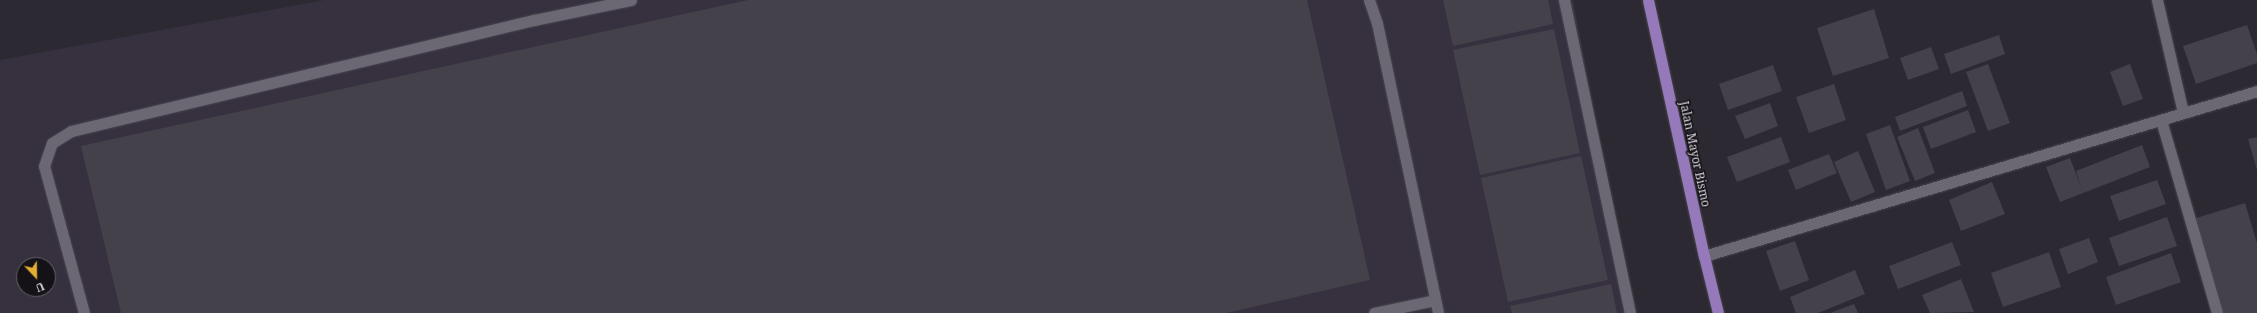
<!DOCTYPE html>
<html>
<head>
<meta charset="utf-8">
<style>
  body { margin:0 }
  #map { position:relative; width:2257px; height:313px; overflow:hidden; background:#2c2932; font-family:"Noto Serif",serif }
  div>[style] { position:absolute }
  .built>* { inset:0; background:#36303f }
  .building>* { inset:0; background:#45414b }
  .roads { filter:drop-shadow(0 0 1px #49464d) drop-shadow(0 0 1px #49464d) }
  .service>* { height:11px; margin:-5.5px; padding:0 5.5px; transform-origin:5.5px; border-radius:5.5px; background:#6c6873 }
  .minor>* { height:11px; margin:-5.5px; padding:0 5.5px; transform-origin:5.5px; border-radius:5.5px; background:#6c6873 }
  .primary>* { height:11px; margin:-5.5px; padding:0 5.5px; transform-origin:5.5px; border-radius:5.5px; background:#9579ba }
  span { translate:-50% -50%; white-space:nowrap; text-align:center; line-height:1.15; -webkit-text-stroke:3px #141217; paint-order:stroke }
  .street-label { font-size:12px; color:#dcdae0 }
  .north { position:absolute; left:16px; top:257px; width:40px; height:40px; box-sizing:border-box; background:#141217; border:1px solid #646267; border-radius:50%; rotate:158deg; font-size:11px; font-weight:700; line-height:16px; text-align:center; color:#dcdae0 }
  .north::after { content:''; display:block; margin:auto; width:14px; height:18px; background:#e4ae35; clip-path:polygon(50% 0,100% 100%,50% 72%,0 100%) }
</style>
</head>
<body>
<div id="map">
  <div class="built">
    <div style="clip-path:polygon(evenodd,324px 0,1573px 0,1632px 313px,0 313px,0 60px,324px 0,24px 265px,48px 265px,48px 289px,24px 289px,24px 265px)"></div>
  </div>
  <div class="building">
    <div style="clip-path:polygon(748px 0,1307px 0,1370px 280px,1227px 313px,121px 313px,81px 146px)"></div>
    <div style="clip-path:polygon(1443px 0,1548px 0,1553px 24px,1453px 46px)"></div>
    <div style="clip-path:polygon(1874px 9px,1889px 58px,1833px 76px,1817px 28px)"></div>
    <div style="clip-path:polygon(2247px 25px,2257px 54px,2257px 63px,2196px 84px,2183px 46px)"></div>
    <div style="clip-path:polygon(1554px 29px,1580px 153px,1480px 175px,1453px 50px)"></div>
    <div style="clip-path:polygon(1999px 35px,2005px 54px,1951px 74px,1944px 54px)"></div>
    <div style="clip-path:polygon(1931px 47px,1939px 69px,1908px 80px,1900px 58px)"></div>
    <div style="clip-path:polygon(1988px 64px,2010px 123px,1988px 131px,1966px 72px)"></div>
    <div style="clip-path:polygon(2130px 64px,2143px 99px,2123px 106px,2110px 72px)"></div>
    <div style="clip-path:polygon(1773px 65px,1782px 91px,1728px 110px,1719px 84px)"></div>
    <div style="clip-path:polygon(1834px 84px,1846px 120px,1809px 133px,1796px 97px)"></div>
    <div style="clip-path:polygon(1962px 91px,1967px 106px,1900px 131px,1895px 117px)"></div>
    <div style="clip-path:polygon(1770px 103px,1778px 126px,1745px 139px,1735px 116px)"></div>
    <div style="clip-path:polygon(1968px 110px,1976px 132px,1931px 149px,1923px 127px)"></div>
    <div style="clip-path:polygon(1890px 125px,1910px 181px,1886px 190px,1866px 134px)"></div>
    <div style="clip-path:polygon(1918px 128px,1935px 173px,1915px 181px,1897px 137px)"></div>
    <div style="clip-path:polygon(1781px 137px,1790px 162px,1737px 182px,1727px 157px)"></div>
    <div style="clip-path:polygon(2257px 137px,2257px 170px,2248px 139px)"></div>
    <div style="clip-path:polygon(2142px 145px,2150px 167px,2060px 202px,2046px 167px,2070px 158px,2081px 187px,2076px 171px)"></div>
    <div style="clip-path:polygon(1858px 151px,1875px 192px,1851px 202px,1834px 162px)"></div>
    <div style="clip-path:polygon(1829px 154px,1837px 173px,1796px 190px,1788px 170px)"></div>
    <div style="clip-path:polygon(1581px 156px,1608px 280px,1508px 302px,1481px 178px)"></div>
    <div style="clip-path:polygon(2157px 180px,2166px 204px,2119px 221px,2110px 196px)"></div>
    <div style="clip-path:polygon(1992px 182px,2005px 214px,1961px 231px,1949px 200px)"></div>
    <div style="clip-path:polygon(2245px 203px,2257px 243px,2257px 313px,2220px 313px,2193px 219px)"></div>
    <div style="clip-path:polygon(2167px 217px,2177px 246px,2119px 266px,2109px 238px)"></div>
    <div style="clip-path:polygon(2089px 238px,2098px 262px,2068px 274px,2059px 249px)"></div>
    <div style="clip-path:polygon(1795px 241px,1809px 280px,1780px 291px,1766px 251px)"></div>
    <div style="clip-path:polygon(1952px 242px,1961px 265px,1898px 289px,1889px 266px)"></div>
    <div style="clip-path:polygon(2049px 252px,2061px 287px,2003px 307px,1991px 273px)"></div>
    <div style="clip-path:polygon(2171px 253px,2181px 282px,2116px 305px,2106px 277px)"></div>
    <div style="clip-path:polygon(1855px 270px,1865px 294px,1818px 313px,1796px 313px,1790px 297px)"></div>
    <div style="clip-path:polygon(1961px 279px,1974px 312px,1930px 313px,1922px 295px)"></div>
    <div style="clip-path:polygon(1611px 284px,1617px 313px,1512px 313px,1510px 306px)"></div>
    <div style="clip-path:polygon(1854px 304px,1858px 313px,1830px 313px)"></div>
  </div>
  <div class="roads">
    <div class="service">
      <div style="left:1369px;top:0;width:24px;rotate:71deg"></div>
      <div style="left:1377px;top:23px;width:296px;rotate:78.1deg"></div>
      <div style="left:1564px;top:0;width:320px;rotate:78.1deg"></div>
      <div style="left:84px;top:313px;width:152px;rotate:-105.2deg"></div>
      <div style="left:44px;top:166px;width:24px;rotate:-71deg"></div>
      <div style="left:52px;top:143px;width:22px;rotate:-32deg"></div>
      <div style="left:71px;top:131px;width:476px;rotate:-13.5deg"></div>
      <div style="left:534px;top:20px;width:99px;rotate:-11.7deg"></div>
      <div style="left:1374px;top:313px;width:62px;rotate:-12deg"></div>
    </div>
    <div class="minor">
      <div style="left:2157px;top:0;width:116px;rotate:77deg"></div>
      <div style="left:2161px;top:120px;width:201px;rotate:73.8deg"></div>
      <div style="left:1704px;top:256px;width:577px;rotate:-16.61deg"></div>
    </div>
    <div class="primary">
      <div style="left:1648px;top:0;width:262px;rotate:77.7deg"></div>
      <div style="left:1704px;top:256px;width:59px;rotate:76.2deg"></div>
    </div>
  </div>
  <div class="street-label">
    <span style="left:1695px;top:154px;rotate:78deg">Jalan Mayor Bismo</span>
  </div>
  <div class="north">U</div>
</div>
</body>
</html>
